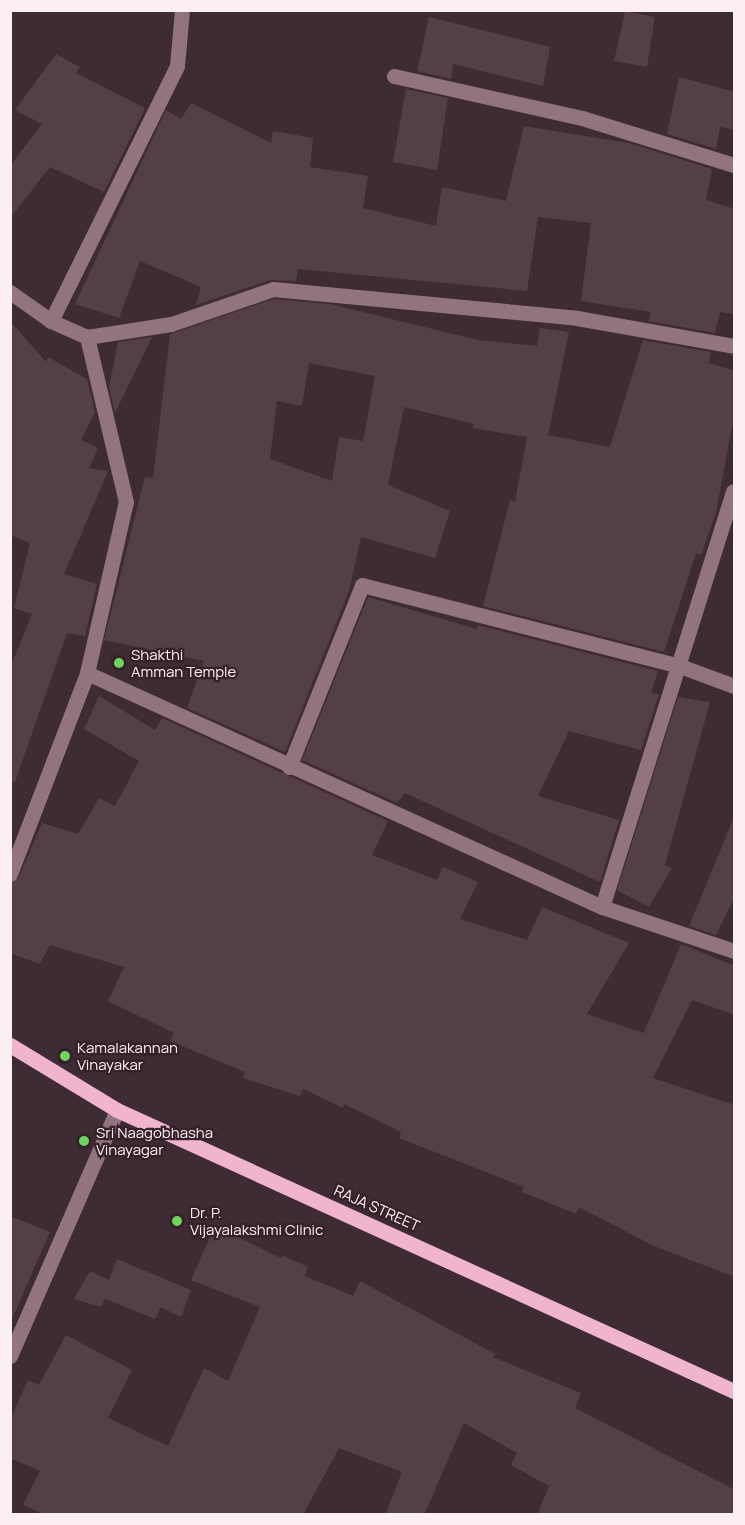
<!DOCTYPE html>
<html>
<head>
<meta charset="utf-8">
<style>
  body { margin:0 }
  #map { position:relative; width:745px; height:1525px; overflow:hidden; background:#3f2b34; font-family:Manrope,sans-serif }
  div>[style] { position:absolute }
  .building>* { inset:0; background:#543f48 }
  .minor>* { height:15px; margin:-7.5px; padding:0 7.5px; transform-origin:7.5px; border-radius:7.5px; background:#917480 }
  .major>* { height:15px; margin:-7.5px; padding:0 7.5px; transform-origin:7.5px; border-radius:7.5px; background:#f1b4cf }
  .dots>* { width:16px; height:16px; translate:-50% -50%; box-sizing:border-box; border:3px solid #34212a; border-radius:50% }
  span { translate:-50% -50%; white-space:nowrap; text-align:center; line-height:1.15; -webkit-text-stroke:4.5px #34212a; paint-order:stroke }
  .poi-label { font-size:15px; color:#fceff4 }
  .left { translate:0 -50%; text-align:left }
  .street-label { font-size:15px; color:#fceff4 }
  .frame { position:absolute; inset:0; border:12px solid #fceff4; pointer-events:none }
</style>
</head>
<body>
<div id="map">
  <div class="building">
    <div style="clip-path:polygon(625px 11px,655px 17px,647px 67px,614px 61px)"></div>
    <div style="clip-path:polygon(429px 17px,550px 47px,543px 86px,453px 64px,451px 79px,417px 71px)"></div>
    <div style="clip-path:polygon(56px 54px,80px 67px,76px 73px,145px 108px,104px 192px,50px 167px,10px 218px,10px 166px,42px 124px,15px 110px)"></div>
    <div style="clip-path:polygon(679px 77px,735px 92px,735px 130px,720px 127px,716px 149px,667px 134px)"></div>
    <div style="clip-path:polygon(406px 89px,448px 98px,437px 170px,393px 162px)"></div>
    <div style="clip-path:polygon(191px 103px,271px 143px,273px 131px,313px 138px,310px 167px,368px 176px,363px 208px,436px 226px,442px 187px,506px 201px,524px 126px,629px 143px,712px 169px,706px 200px,735px 209px,735px 314px,720px 312px,715px 333px,648px 321px,651px 312px,581px 301px,591px 223px,538px 217px,527px 291px,298px 269px,296px 281px,270px 280px,196px 305px,201px 287px,140px 261px,119px 318px,75px 304px,166px 110px,181px 119px)"></div>
    <div style="clip-path:polygon(evenodd,274px 299px,330px 304px,478px 340px,537px 346px,540px 328px,569px 332px,548px 435px,610px 447px,643px 340px,711px 352px,709px 363px,735px 371px,735px 410px,716px 513px,701px 555px,696px 553px,664px 652px,483px 606px,510px 500px,515px 502px,527px 437px,473px 428px,474px 424px,404px 407px,388px 485px,450px 511px,435px 558px,361px 537px,349px 591px,285px 752px,187px 708px,204px 661px,104px 640px,145px 477px,153px 478px,170px 334px,274px 299px,309px 363px,375px 376px,363px 441px,339px 437px,332px 481px,270px 459px,277px 401px,302px 406px,309px 363px)"></div>
    <div style="clip-path:polygon(10px 321px,46px 362px,48px 357px,87px 379px,95px 412px,81px 440px,98px 448px,89px 468px,108px 471px,64px 574px,97px 584px,85px 636px,67px 633px,15px 782px,10px 782px,10px 668px,32px 614px,14px 608px,30px 543px,10px 535px)"></div>
    <div style="clip-path:polygon(152px 337px,115px 413px,109px 387px,118px 342px)"></div>
    <div style="clip-path:polygon(368px 597px,477px 629px,478px 625px,658px 671px,651px 693px,659px 694px,641px 750px,569px 731px,538px 796px,619px 820px,600px 882px,405px 793px,397px 803px,302px 760px)"></div>
    <div style="clip-path:polygon(99px 696px,155px 730px,162px 718px,388px 821px,372px 855px,437px 880px,443px 867px,478px 882px,460px 919px,527px 940px,542px 907px,629px 943px,587px 1014px,644px 1033px,681px 944px,735px 966px,735px 1015px,692px 1000px,653px 1078px,735px 1105px,735px 1277px,654px 1246px,579px 1207px,576px 1214px,522px 1192px,524px 1187px,399px 1138px,401px 1132px,344px 1104px,343px 1108px,303px 1089px,300px 1096px,243px 1078px,245px 1072px,170px 1041px,174px 1033px,108px 1001px,124px 967px,50px 945px,40px 964px,10px 953px,10px 884px,19px 877px,42px 823px,78px 834px,99px 798px,115px 806px,139px 761px,84px 729px)"></div>
    <div style="clip-path:polygon(678px 697px,710px 702px,665px 865px,672px 868px,649px 907px,617px 890px)"></div>
    <div style="clip-path:polygon(734px 817px,735px 897px,716px 935px,689px 926px)"></div>
    <div style="clip-path:polygon(10px 1216px,50px 1232px,10px 1324px)"></div>
    <div style="clip-path:polygon(215px 1226px,281px 1258px,282px 1255px,308px 1267px,305px 1276px,353px 1296px,360px 1281px,495px 1354px,493px 1357px,581px 1393px,575px 1408px,735px 1490px,735px 1515px,537px 1515px,549px 1486px,511px 1465px,517px 1453px,464px 1423px,424px 1515px,385px 1515px,402px 1472px,339px 1448px,303px 1515px,45px 1515px,23px 1505px,40px 1471px,10px 1458px,10px 1420px,28px 1380px,39px 1385px,66px 1335px,132px 1370px,108px 1418px,168px 1446px,204px 1368px,228px 1381px,260px 1307px,191px 1280px)"></div>
    <div style="clip-path:polygon(117px 1259px,191px 1290px,181px 1317px,161px 1307px,155px 1319px,105px 1299px,101px 1307px,74px 1299px,90px 1271px,109px 1280px)"></div>
  </div>
  <div class="minor">
    <div style="left:394px;top:76px;width:193px;rotate:12.6deg"></div>
    <div style="left:582px;top:118px;width:159px;rotate:17.2deg"></div>
    <div style="left:10px;top:292px;width:50px;rotate:35.3deg"></div>
    <div style="left:51px;top:321px;width:39px;rotate:24deg"></div>
    <div style="left:87px;top:337px;width:85px;rotate:-8.8deg"></div>
    <div style="left:171px;top:324px;width:108px;rotate:-18.9deg"></div>
    <div style="left:273px;top:289px;width:305px;rotate:5.4deg"></div>
    <div style="left:577px;top:318px;width:159px;rotate:10.1deg"></div>
    <div style="left:51px;top:321px;width:284px;rotate:-63.7deg"></div>
    <div style="left:177px;top:66px;width:56px;rotate:-84.9deg"></div>
    <div style="left:87px;top:673px;width:566px;rotate:24.44deg"></div>
    <div style="left:602px;top:907px;width:139px;rotate:18.4deg"></div>
    <div style="left:289px;top:767px;width:196px;rotate:-68.1deg"></div>
    <div style="left:362px;top:585px;width:328px;rotate:14.3deg"></div>
    <div style="left:680px;top:666px;width:58px;rotate:20.3deg"></div>
    <div style="left:10px;top:874px;width:215px;rotate:-69deg"></div>
    <div style="left:87px;top:673px;width:175px;rotate:-77.2deg"></div>
    <div style="left:126px;top:502px;width:170px;rotate:-103.3deg"></div>
    <div style="left:602px;top:907px;width:436px;rotate:-72.5deg"></div>
    <div style="left:10px;top:1356px;width:268px;rotate:-66.5deg"></div>
  </div>
  <div class="major">
    <div style="left:10px;top:1045px;width:125px;rotate:31.3deg"></div>
    <div style="left:117px;top:1110px;width:678px;rotate:24.49deg"></div>
  </div>
  <div class="dots">
    <div style="left:119px;top:663px;background:#6fd360"></div>
    <div style="left:65px;top:1056px;background:#6fd360"></div>
    <div style="left:84px;top:1141px;background:#6fd360"></div>
    <div style="left:177px;top:1221px;background:#6fd360"></div>
  </div>
  <div class="poi-label">
    <span class="left" style="left:131px;top:663px">Shakthi<br>Amman Temple</span>
    <span class="left" style="left:77px;top:1056px">Kamalakannan<br>Vinayakar</span>
    <span class="left" style="left:96px;top:1141px">Sri Naagobhasha<br>Vinayagar</span>
    <span class="left" style="left:190px;top:1221px">Dr. P.<br>Vijayalakshmi Clinic</span>
  </div>
  <div class="street-label">
    <span style="left:377px;top:1208px;rotate:24deg">RAJA STREET</span>
  </div>
  <div class="frame"></div>
</div>
</body>
</html>
